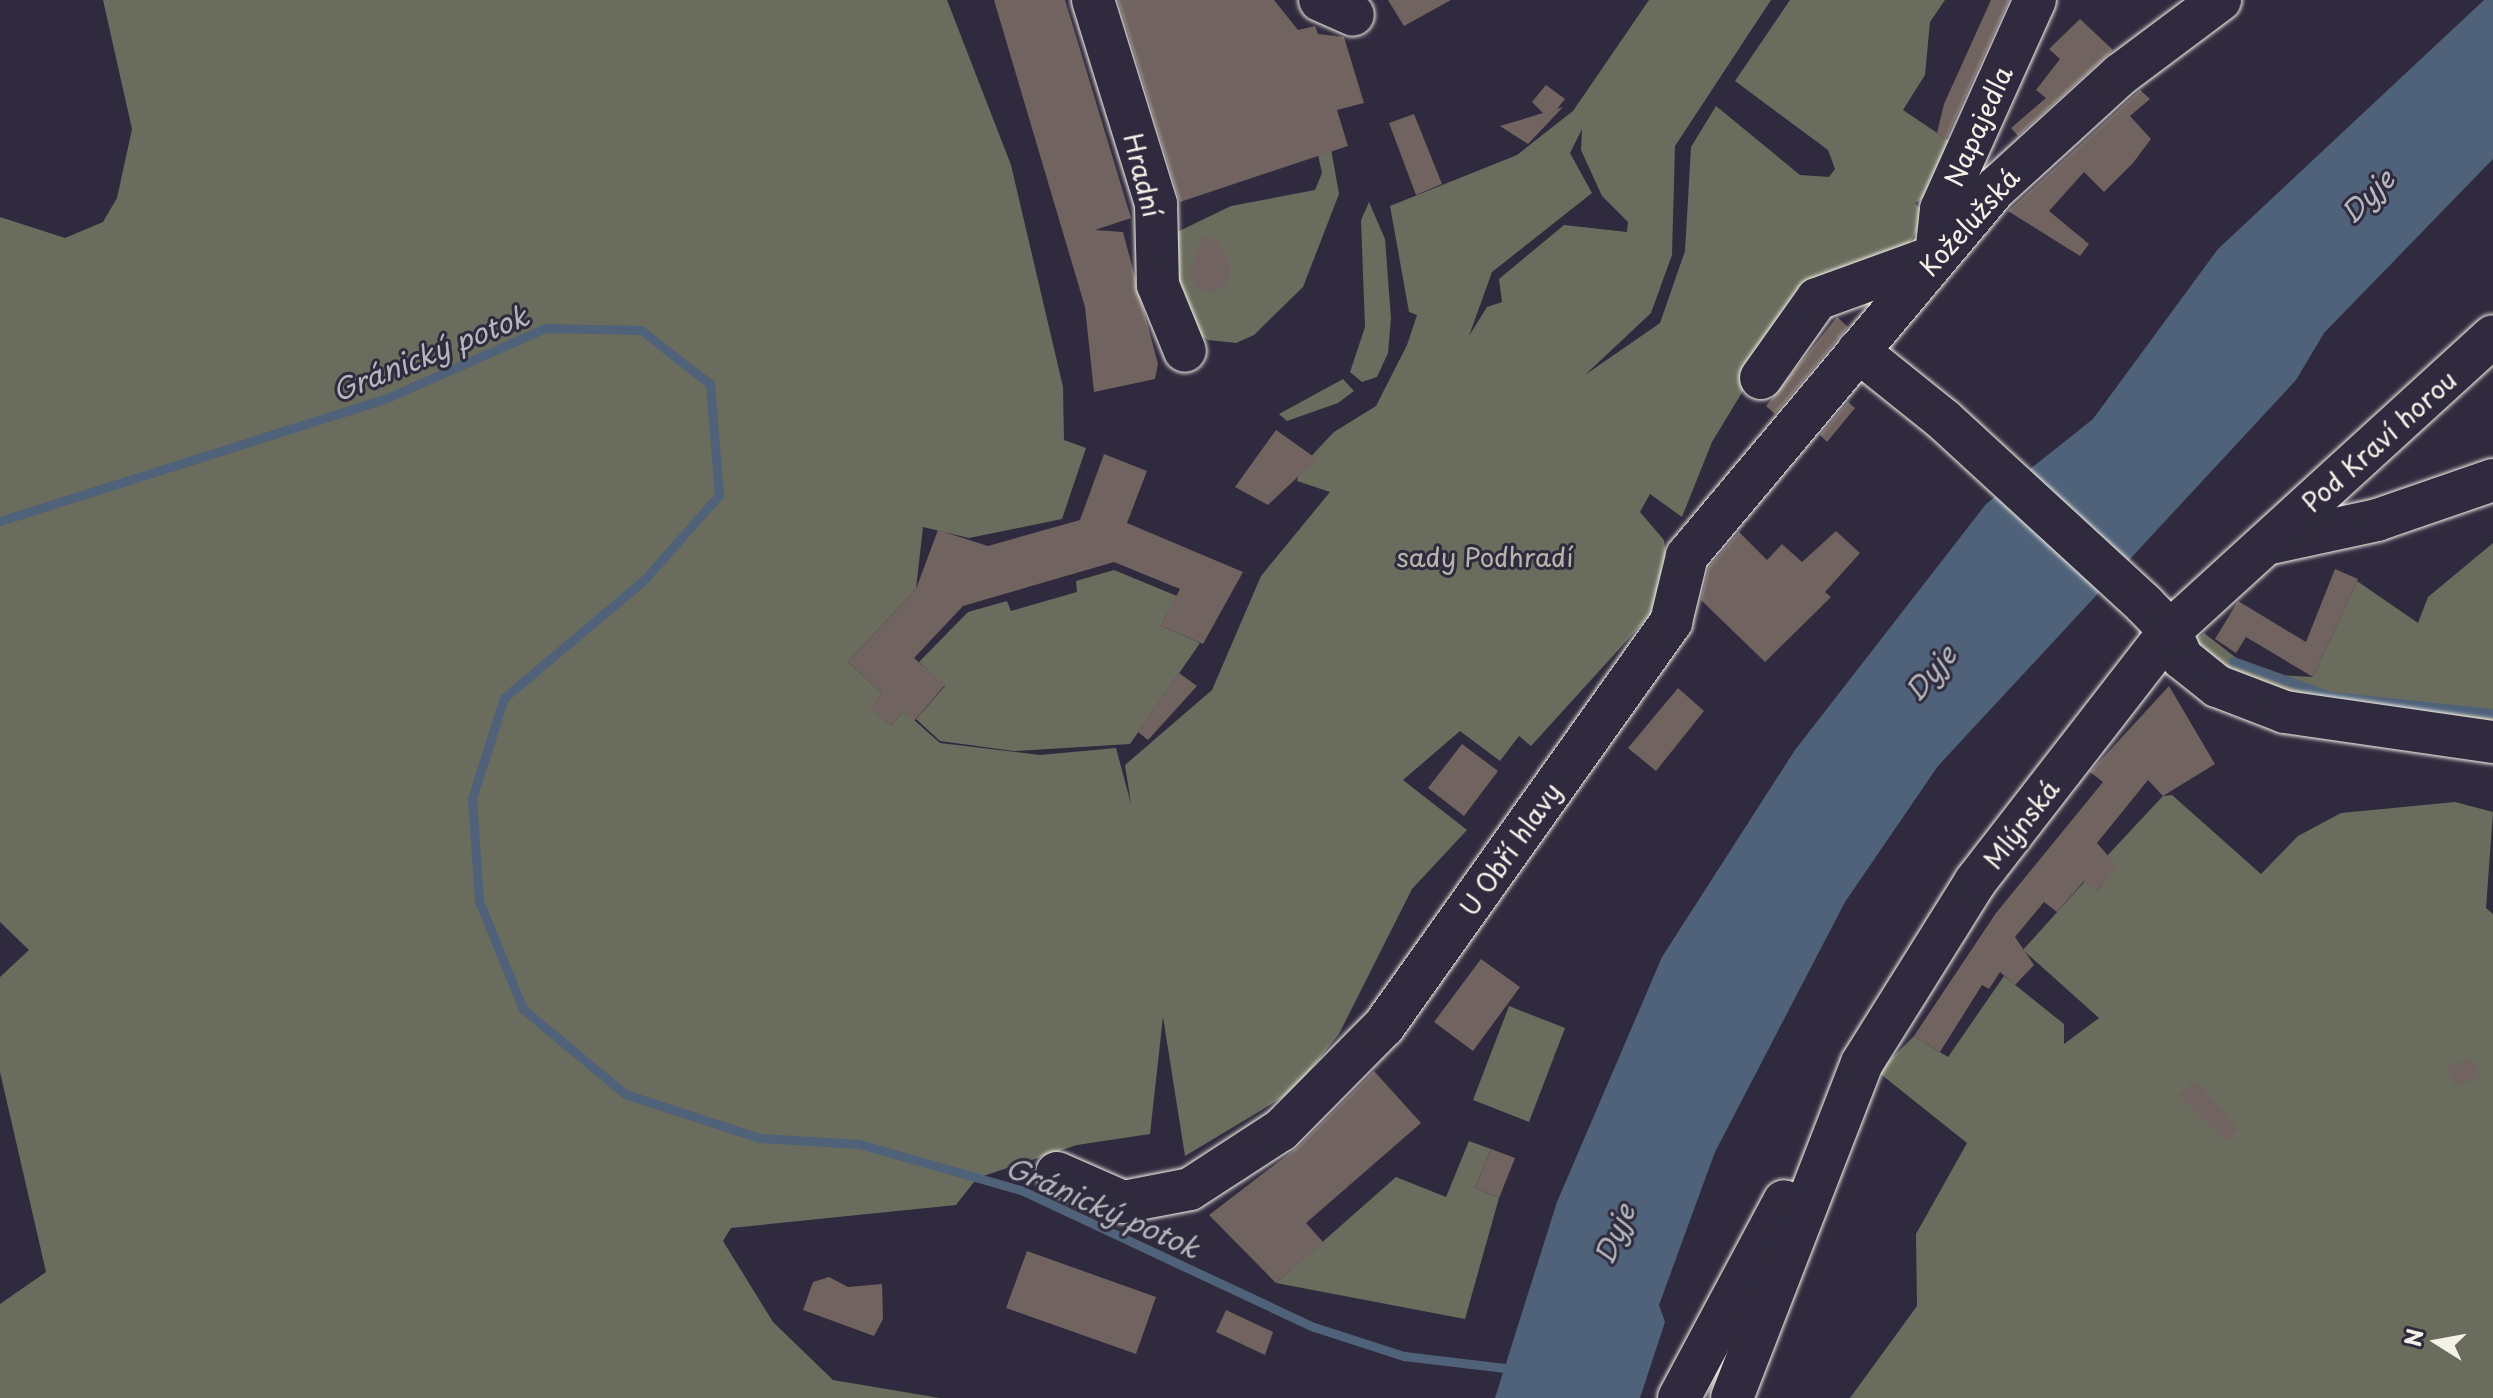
<!DOCTYPE html>
<html>
<head>
<meta charset="utf-8">
<style>
  body { margin:0 }
  #map { position:relative; width:2493px; height:1398px; overflow:hidden; background:#2f2a3d; font-family:"Playpen Sans",sans-serif }
  div>[style] { position:absolute }
  .green>* { inset:0; background:#6a6c5d }
  .water>* { inset:0; background:#4f627a }
  .stream>* { height:9px; margin:-4.5px; padding:0 4.5px; transform-origin:4.5px; border-radius:4.5px; background:#4f627a }
  .building>* { inset:0; background:#71635f }
  .roads { filter:drop-shadow(0 0 2px #f4f1e8) drop-shadow(0 0 2px #f4f1e8) }
  .minor>* { height:42px; margin:-21px; padding:0 21px; transform-origin:21px; border-radius:21px; background:#2f2a3d }
  span { translate:-50% -50%; white-space:nowrap; text-align:center; line-height:1.15; -webkit-text-stroke:6px #2f2a3d; paint-order:stroke }
  .street-label { font-size:26px; color:#f4f1e8 }
  .park-label { font-size:26px; color:#b6b5a9 }
  .water-label { font-size:28px; color:#b2b8bc; font-style:italic }
  .north { position:absolute; left:2397px; top:1302px; width:80px; height:80px; -webkit-text-stroke:6px #2f2a3d; paint-order:stroke; rotate:281deg; font-size:22px; font-weight:700; line-height:32px; text-align:center; color:#f4f1e8 }
  .north::after { content:''; display:block; margin:auto; width:28px; height:36px; background:#f4f1e8; clip-path:polygon(50% 0,100% 100%,50% 72%,0 100%) }
</style>
</head>
<body>
<div id="map">
  <div class="green">
    <div style="clip-path:polygon(evenodd,103px 0,947px 0,1011px 165px,1063px 387px,1064px 440px,1086px 448px,1062px 519px,969px 538px,923px 527px,916px 589px,848px 662px,882px 693px,871px 708px,891px 725px,904px 711px,940px 743px,1040px 755px,1116px 748px,1131px 804px,1125px 765px,1212px 690px,1261px 576px,1330px 492px,1297px 481px,1301px 467px,1334px 432px,1376px 406px,1407px 345px,1417px 315px,1409px 312px,1390px 206px,1517px 155px,1555px 125px,1573px 111px,1649px 0,1771px 0,1675px 146px,1672px 255px,1651px 313px,1585px 375px,1660px 323px,1685px 251px,1691px 147px,1716px 106px,1800px 175px,1829px 177px,1835px 169px,1828px 150px,1735px 81px,1790px 0,1945px 0,1930px 22px,1925px 75px,1903px 110px,1952px 143px,1927px 197px,1915px 203px,1927px 218px,1897px 260px,1755px 371px,1712px 442px,1682px 517px,1650px 494px,1640px 512px,1664px 540px,1671px 592px,1531px 746px,1519px 736px,1500px 761px,1460px 731px,1403px 780px,1467px 830px,1412px 889px,1339px 1034px,1293px 1091px,1185px 1156px,1163px 1017px,1150px 1134px,1077px 1145px,977px 1178px,956px 1205px,731px 1228px,723px 1241px,773px 1322px,833px 1380px,940px 1398px,0 1398px,0 1304px,46px 1272px,0 1072px,0 977px,29px 950px,0 922px,0 217px,65px 238px,103px 222px,117px 198px,132px 129px,103px 0,1582px 129px,1581px 150px,1602px 196px,1628px 222px,1627px 232px,1564px 225px,1499px 279px,1502px 302px,1487px 307px,1469px 336px,1492px 272px,1592px 193px,1570px 153px,1582px 129px)"></div>
    <div style="clip-path:polygon(1315px 141px,1330px 143px,1339px 194px,1303px 287px,1254px 335px,1236px 343px,1208px 340px,1192px 330px,1181px 303px,1173px 234px,1231px 206px,1315px 190px,1322px 173px)"></div>
    <div style="clip-path:polygon(1369px 202px,1385px 239px,1391px 318px,1388px 353px,1377px 377px,1362px 382px,1350px 372px,1365px 327px,1361px 220px)"></div>
    <div style="clip-path:polygon(1343px 379px,1354px 391px,1338px 403px,1287px 421px,1279px 414px)"></div>
    <div style="clip-path:polygon(2493px 543px,2493px 735px,2274px 708px,2177px 659px,2204px 633px,2257px 674px,2313px 677px,2357px 581px,2418px 623px,2428px 597px)"></div>
    <div style="clip-path:polygon(1114px 570px,1177px 596px,1161px 626px,1200px 643px,1130px 744px,1014px 751px,940px 741px,916px 719px,945px 686px,919px 662px,968px 612px,1007px 601px,1011px 611px,1077px 592px,1076px 581px)"></div>
    <div style="clip-path:polygon(2172px 795px,2261px 874px,2298px 836px,2341px 813px,2455px 802px,2493px 812px,2486px 908px,2493px 914px,2493px 1398px,1850px 1398px,1917px 1306px,1916px 1234px,1967px 1143px,1878px 1072px,1914px 1036px,1948px 1057px,2004px 976px,2064px 1024px,2064px 1044px,2099px 1018px,2023px 950px,2085px 881px,2098px 890px,2116px 866px,2106px 857px,2163px 796px)"></div>
    <div style="clip-path:polygon(1509px 1006px,1565px 1028px,1529px 1122px,1473px 1100px)"></div>
    <div style="clip-path:polygon(1469px 1141px,1491px 1149px,1475px 1188px,1499px 1198px,1465px 1319px,1276px 1283px,1396px 1177px,1446px 1197px)"></div>
  </div>
  <div class="water">
    <div style="clip-path:polygon(2484px 0,2493px 0,2493px 159px,2324px 333px,2296px 380px,1938px 766px,1845px 902px,1715px 1152px,1659px 1305px,1665px 1322px,1640px 1398px,1495px 1398px,1557px 1202px,1662px 957px,1795px 750px,1986px 504px,2093px 419px,2218px 249px)"></div>
  </div>
  <div class="stream">
    <div style="left:0;top:521px;width:404px;rotate:-17.6deg"></div>
    <div style="left:385px;top:399px;width:175px;rotate:-23.9deg"></div>
    <div style="left:545px;top:328px;width:96px;rotate:1.2deg"></div>
    <div style="left:641px;top:330px;width:88px;rotate:38deg"></div>
    <div style="left:710px;top:384px;width:111px;rotate:85.4deg"></div>
    <div style="left:719px;top:495px;width:113px;rotate:131.4deg"></div>
    <div style="left:644px;top:580px;width:183px;rotate:139.9deg"></div>
    <div style="left:504px;top:698px;width:105px;rotate:107.7deg"></div>
    <div style="left:472px;top:798px;width:103px;rotate:86.1deg"></div>
    <div style="left:479px;top:901px;width:117px;rotate:67.8deg"></div>
    <div style="left:523px;top:1009px;width:133px;rotate:39.8deg"></div>
    <div style="left:625px;top:1094px;width:142px;rotate:18.1deg"></div>
    <div style="left:760px;top:1138px;width:99px;rotate:3.5deg"></div>
    <div style="left:859px;top:1144px;width:168px;rotate:15.9deg"></div>
    <div style="left:1021px;top:1190px;width:323px;rotate:25.1deg"></div>
    <div style="left:1314px;top:1327px;width:95px;rotate:17.9deg"></div>
    <div style="left:1404px;top:1356px;width:110px;rotate:6.8deg"></div>
    <div style="left:2233px;top:661px;width:103px;rotate:19.8deg"></div>
    <div style="left:2330px;top:696px;width:164px;rotate:6deg"></div>
  </div>
  <div class="building">
    <div style="clip-path:polygon(994px 0,1065px 0,1131px 218px,1095px 230px,1123px 232px,1158px 364px,1155px 379px,1094px 392px,1085px 307px)"></div>
    <div style="clip-path:polygon(1118px 0,1274px 0,1298px 30px,1315px 26px,1318px 34px,1344px 37px,1364px 103px,1337px 110px,1348px 146px,1180px 202px)"></div>
    <div style="clip-path:polygon(1388px 0,1451px 0,1404px 26px)"></div>
    <div style="clip-path:polygon(1991px 0,2009px 0,1946px 139px,1937px 133px,1944px 104px)"></div>
    <div style="clip-path:polygon(2080px 19px,2113px 50px,2018px 136px,2011px 128px,2046px 98px,2036px 90px,2060px 59px,2049px 49px)"></div>
    <div style="clip-path:polygon(1546px 85px,1565px 99px,1557px 109px,1563px 107px,1528px 144px,1500px 126px,1543px 113px,1532px 102px)"></div>
    <div style="clip-path:polygon(2140px 90px,2150px 99px,2130px 116px,2151px 139px,2133px 163px,2104px 192px,2084px 172px,2049px 211px,2089px 244px,2080px 256px,2008px 211px)"></div>
    <div style="clip-path:polygon(1414px 114px,1442px 184px,1416px 195px,1389px 123px)"></div>
    <div style="clip-path:polygon(1202px 237px,1217px 240px,1231px 268px,1227px 285px,1212px 293px,1196px 288px,1190px 275px)"></div>
    <div style="clip-path:polygon(1837px 317px,1848px 327px,1775px 414px,1766px 406px)"></div>
    <div style="clip-path:polygon(1848px 402px,1855px 408px,1827px 442px,1820px 435px)"></div>
    <div style="clip-path:polygon(1276px 430px,1317px 459px,1268px 505px,1235px 487px)"></div>
    <div style="clip-path:polygon(1104px 454px,1147px 471px,1127px 523px,1243px 572px,1203px 644px,1161px 626px,1180px 589px,1114px 562px,963px 606px,914px 658px,945px 685px,914px 721px,904px 711px,891px 725px,870px 708px,882px 693px,848px 662px,916px 589px,938px 530px,988px 546px,1080px 520px)"></div>
    <div style="clip-path:polygon(1836px 531px,1860px 553px,1825px 592px,1831px 597px,1765px 662px,1701px 600px,1709px 567px,1739px 532px,1767px 560px,1782px 544px,1802px 562px)"></div>
    <div style="clip-path:polygon(2335px 569px,2358px 579px,2313px 677px,2246px 637px,2236px 653px,2215px 639px,2238px 601px,2306px 642px)"></div>
    <div style="clip-path:polygon(1179px 673px,1197px 686px,1148px 740px,1138px 732px)"></div>
    <div style="clip-path:polygon(2169px 686px,2215px 764px,2163px 796px,2148px 780px,2097px 843px,2117px 866px,2097px 891px,2084px 881px,2057px 912px,2044px 902px,2015px 937px,2034px 965px,2015px 985px,2000px 972px,1989px 989px,1982px 985px,1940px 1052px,1914px 1036px,1996px 913px,2103px 782px,2090px 772px)"></div>
    <div style="clip-path:polygon(1678px 688px,1704px 711px,1656px 771px,1628px 748px)"></div>
    <div style="clip-path:polygon(1462px 744px,1498px 771px,1464px 816px,1428px 788px)"></div>
    <div style="clip-path:polygon(1481px 959px,1520px 987px,1473px 1051px,1434px 1022px)"></div>
    <div style="clip-path:polygon(2470px 1057px,2480px 1076px,2456px 1087px,2447px 1068px)"></div>
    <div style="clip-path:polygon(1374px 1071px,1421px 1123px,1306px 1223px,1323px 1242px,1276px 1283px,1209px 1215px,1298px 1147px)"></div>
    <div style="clip-path:polygon(2196px 1080px,2238px 1130px,2226px 1141px,2179px 1095px)"></div>
    <div style="clip-path:polygon(1491px 1149px,1515px 1158px,1499px 1198px,1475px 1188px)"></div>
    <div style="clip-path:polygon(1027px 1251px,1156px 1297px,1136px 1354px,1006px 1308px)"></div>
    <div style="clip-path:polygon(829px 1277px,848px 1287px,882px 1284px,883px 1319px,874px 1336px,803px 1310px,813px 1282px)"></div>
    <div style="clip-path:polygon(1226px 1310px,1273px 1332px,1265px 1355px,1216px 1332px)"></div>
  </div>
  <div class="roads">
    <div class="minor">
      <div style="left:1093px;top:0;width:214px;rotate:72.8deg"></div>
      <div style="left:1156px;top:204px;width:81px;rotate:88.6deg"></div>
      <div style="left:1158px;top:285px;width:71px;rotate:67.8deg"></div>
      <div style="left:1320px;top:0;width:36px;rotate:24deg"></div>
      <div style="left:1936px;top:256px;width:47px;rotate:-83.9deg"></div>
      <div style="left:1941px;top:209px;width:229px;rotate:-65.8deg"></div>
      <div style="left:1858px;top:351px;width:110px;rotate:38.7deg"></div>
      <div style="left:1944px;top:420px;width:272px;rotate:42.6deg"></div>
      <div style="left:2144px;top:604px;width:37px;rotate:46deg"></div>
      <div style="left:2170px;top:631px;width:30px;rotate:66deg"></div>
      <div style="left:2182px;top:658px;width:45px;rotate:38.7deg"></div>
      <div style="left:2217px;top:686px;width:73px;rotate:20.9deg"></div>
      <div style="left:2285px;top:712px;width:210px;rotate:8.2deg"></div>
      <div style="left:1761px;top:378px;width:97px;rotate:-54.7deg"></div>
      <div style="left:1817px;top:299px;width:126px;rotate:-20deg"></div>
      <div style="left:2266px;top:544px;width:114px;rotate:-12.2deg"></div>
      <div style="left:2377px;top:520px;width:123px;rotate:-19deg"></div>
      <div style="left:1057px;top:1173px;width:72px;rotate:23.7deg"></div>
      <div style="left:1123px;top:1202px;width:68px;rotate:-11deg"></div>
      <div style="left:1190px;top:1189px;width:108px;rotate:-33deg"></div>
      <div style="left:1281px;top:1130px;width:146px;rotate:-45.3deg"></div>
      <div style="left:1384px;top:1026px;width:496px;rotate:-54.6deg"></div>
      <div style="left:1671px;top:622px;width:68px;rotate:-76.4deg"></div>
      <div style="left:1687px;top:556px;width:481px;rotate:-50deg"></div>
      <div style="left:1996px;top:188px;width:169px;rotate:-42.4deg"></div>
      <div style="left:2121px;top:74px;width:124px;rotate:-36.8deg"></div>
      <div style="left:1679px;top:1398px;width:223px;rotate:-61.9deg"></div>
      <div style="left:1732px;top:1398px;width:359px;rotate:-68.8deg"></div>
      <div style="left:1862px;top:1063px;width:213px;rotate:-58deg"></div>
      <div style="left:1975px;top:882px;width:318px;rotate:-52.2deg"></div>
      <div style="left:2170px;top:631px;width:437px;rotate:-42.4deg"></div>
    </div>
  </div>
  <div class="street-label">
    <span style="left:1978px;top:126px;rotate:-66deg">Napajedla</span>
    <span style="left:1143px;top:175px;rotate:76deg">Hradní</span>
    <span style="left:1969px;top:222px;rotate:-48deg">Koželužská</span>
    <span style="left:2379px;top:441px;rotate:-42deg">Pod Kraví horou</span>
    <span style="left:2021px;top:824px;rotate:-52deg">Mlýnská</span>
    <span style="left:1510px;top:849px;rotate:-55deg">U Obří hlavy</span>
  </div>
  <div class="park-label">
    <span style="left:1485px;top:557px">sady Podhradí</span>
  </div>
  <div class="water-label">
    <span style="left:2367px;top:196px;rotate:-45deg">Dyje</span>
    <span style="left:430px;top:353px;rotate:-22deg">Gránický potok</span>
    <span style="left:1930px;top:673px;rotate:-50deg">Dyje</span>
    <span style="left:1103px;top:1207px;rotate:24deg">Gránický potok</span>
    <span style="left:1614px;top:1234px;rotate:-67deg">Dyje</span>
  </div>
  <div class="north">N</div>
</div>
</body>
</html>
